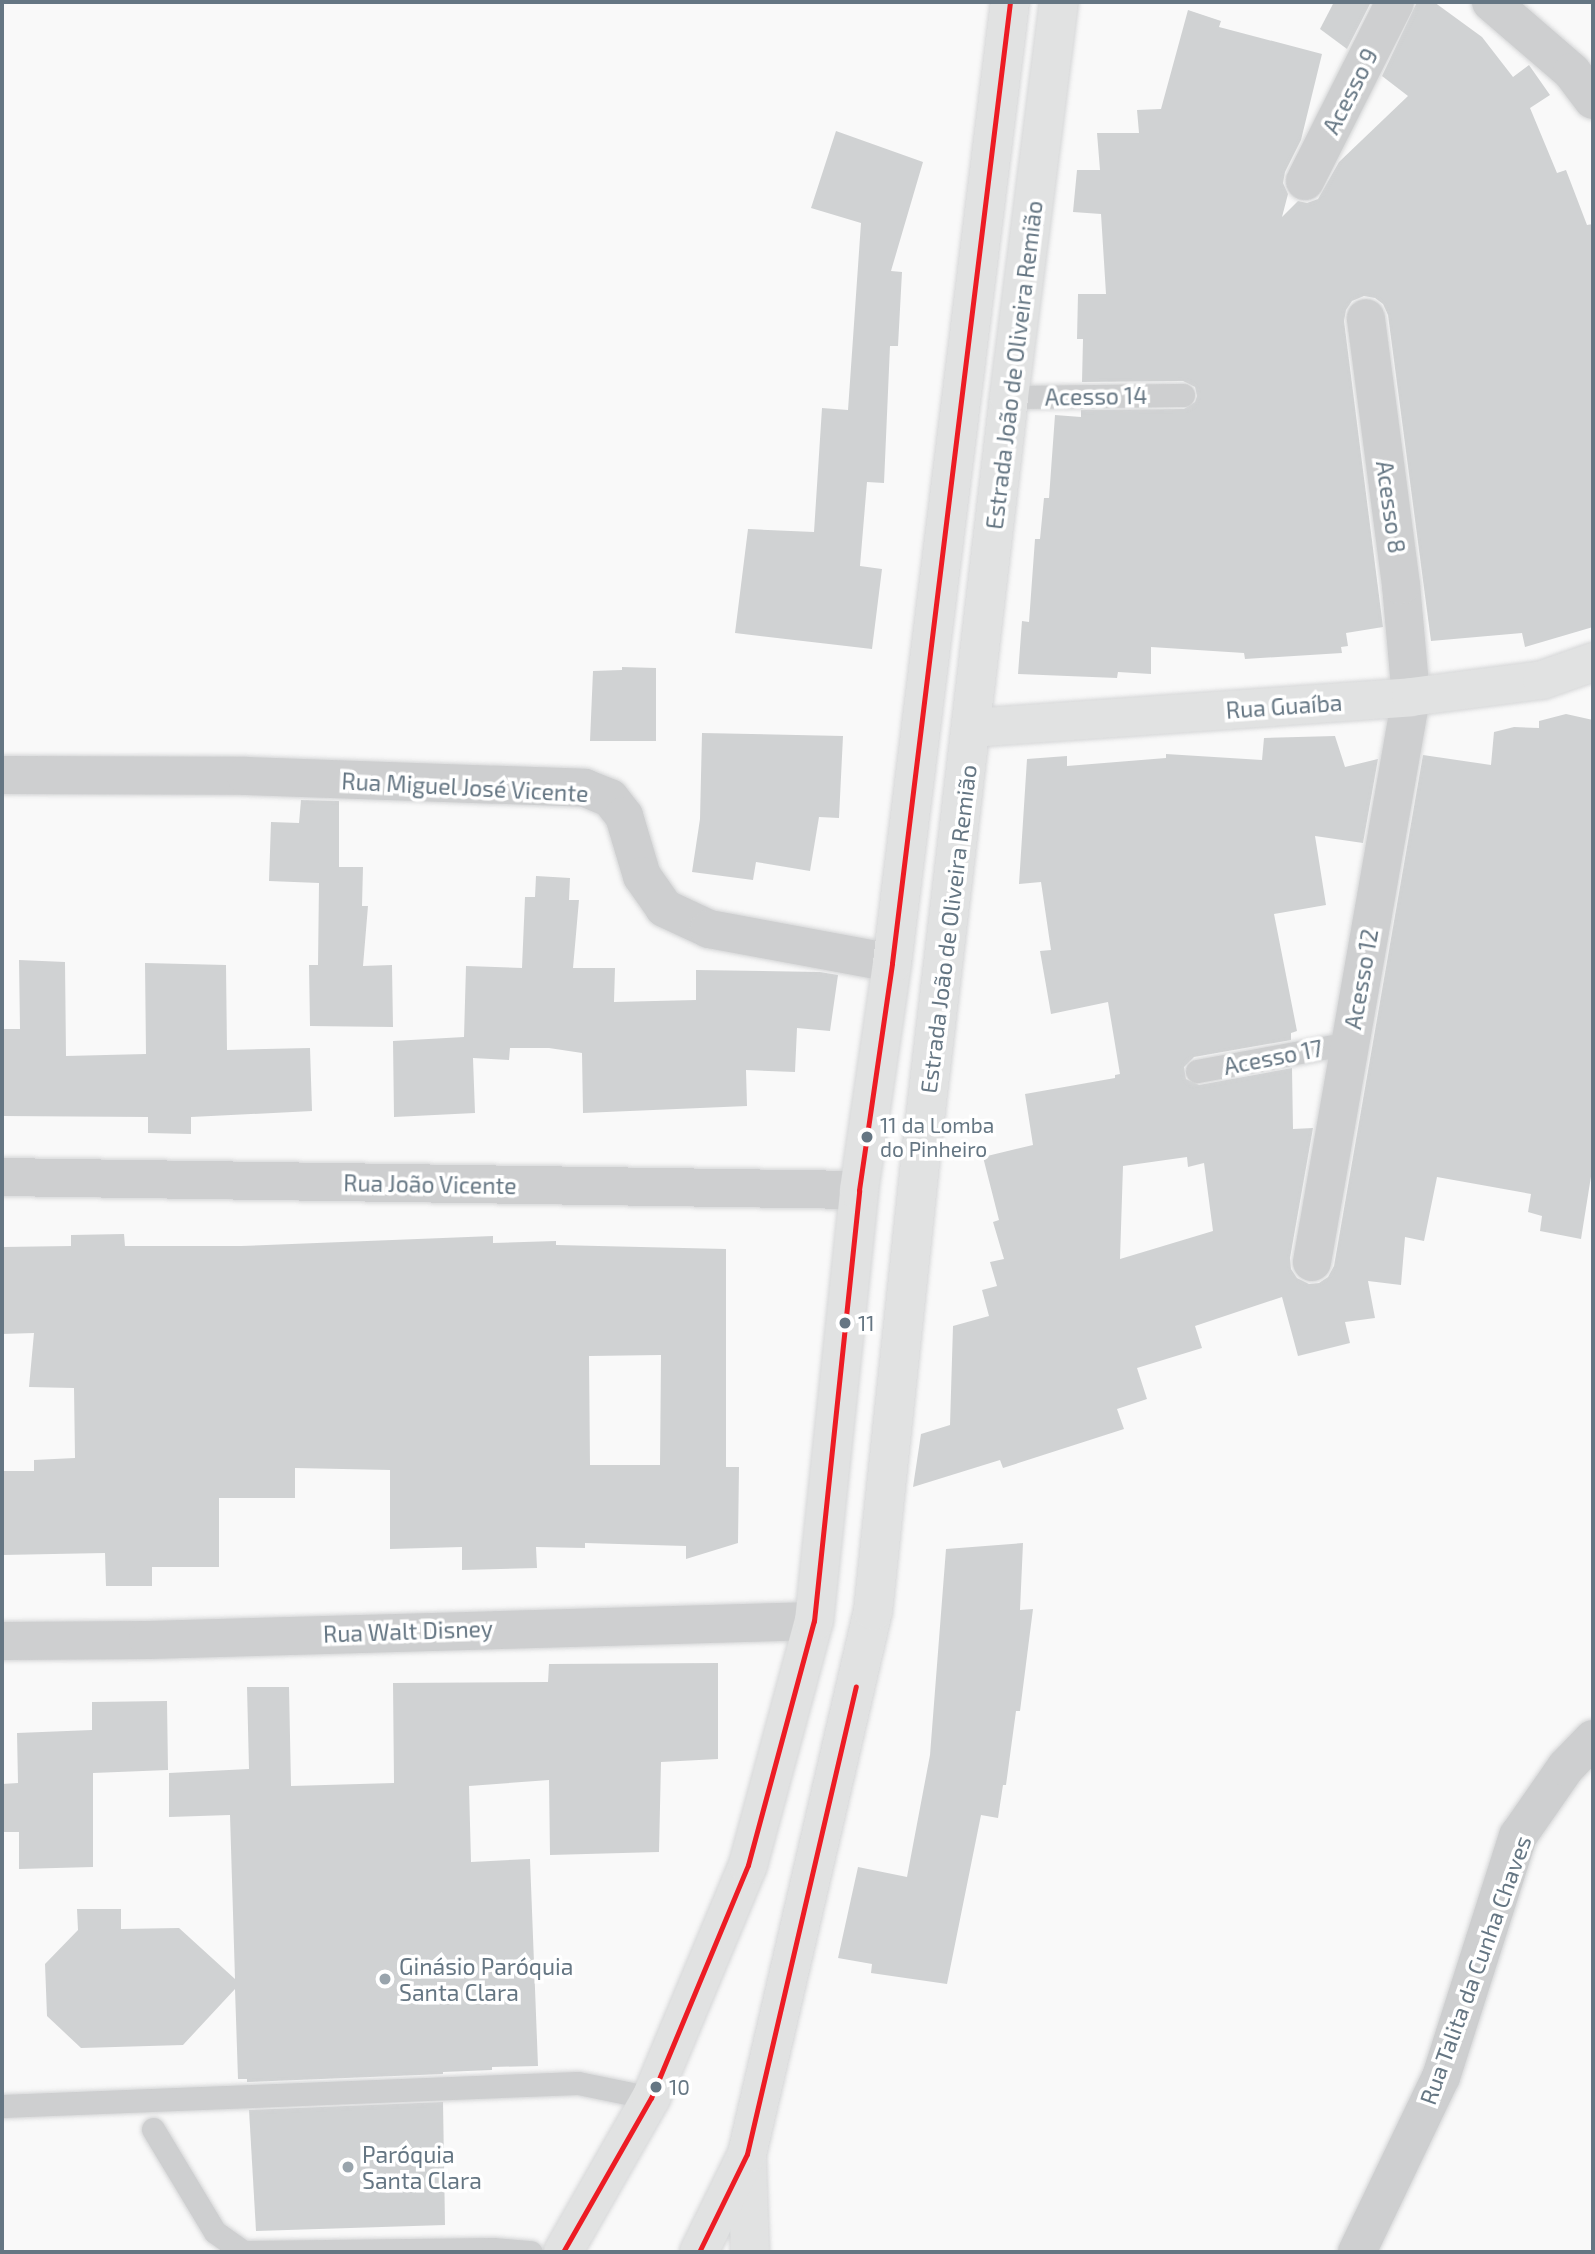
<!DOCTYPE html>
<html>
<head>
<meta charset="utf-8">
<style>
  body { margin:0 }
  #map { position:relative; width:1595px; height:2254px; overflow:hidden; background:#f9f9f9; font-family:"Exo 2",sans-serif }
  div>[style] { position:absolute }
  .building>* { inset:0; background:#d0d2d3 }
  .roads { filter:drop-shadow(0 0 2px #d5d6d7) drop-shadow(0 0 2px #d5d6d7) }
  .lane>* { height:23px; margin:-11.5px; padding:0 11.5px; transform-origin:11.5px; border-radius:11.5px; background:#cecfd0 }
  .street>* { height:38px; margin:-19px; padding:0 19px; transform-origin:19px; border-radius:19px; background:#cecfd0 }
  .secondary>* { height:38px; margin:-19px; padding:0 19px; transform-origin:19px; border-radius:19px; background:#e1e2e2 }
  .bus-1>* { height:5px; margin:-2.5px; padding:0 2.5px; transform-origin:2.5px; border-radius:2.5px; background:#ed1c24 }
  .dots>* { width:19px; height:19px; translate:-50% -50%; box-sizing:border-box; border:4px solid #fff; border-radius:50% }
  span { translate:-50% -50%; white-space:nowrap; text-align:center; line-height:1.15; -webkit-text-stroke:7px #fff; paint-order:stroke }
  .bus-label { font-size:21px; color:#657683 }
  .left { translate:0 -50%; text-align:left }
  .street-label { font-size:23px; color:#657683 }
  .poi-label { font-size:23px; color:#657683 }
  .frame { position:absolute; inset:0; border:4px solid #657683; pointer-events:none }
</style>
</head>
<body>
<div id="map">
  <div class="building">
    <div style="clip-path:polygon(1334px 2px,1371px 2px,1347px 49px,1320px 29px)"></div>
    <div style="clip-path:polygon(1417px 2px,1434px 2px,1482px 37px,1513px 77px,1529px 65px,1550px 95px,1530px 108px,1557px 173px,1566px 170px,1587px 225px,1593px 224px,1593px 627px,1525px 647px,1522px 633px,1431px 641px,1388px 315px,1383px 304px,1375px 298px,1364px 296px,1352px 301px,1346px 310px,1344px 321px,1383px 627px,1346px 633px,1348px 646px,1341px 647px,1342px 653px,1245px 659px,1244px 653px,1151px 647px,1151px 674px,1118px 672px,1117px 678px,1018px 674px,1022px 621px,1029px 622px,1035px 539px,1040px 539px,1044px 498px,1049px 498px,1055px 415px,1081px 417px,1081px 410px,1184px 409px,1195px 402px,1197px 396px,1195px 387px,1183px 381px,1082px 382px,1083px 339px,1077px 339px,1078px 294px,1106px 294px,1101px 214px,1073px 212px,1077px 170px,1100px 170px,1097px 133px,1139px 133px,1137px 110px,1161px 109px,1188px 10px,1221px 21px,1219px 27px,1322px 54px,1301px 140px,1285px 172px,1283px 183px,1288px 194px,1282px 217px,1298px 201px,1307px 203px,1318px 199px,1339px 162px,1408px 96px,1382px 76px)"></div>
    <div style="clip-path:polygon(836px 131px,923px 162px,891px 271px,902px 272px,898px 346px,890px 346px,884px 483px,867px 482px,860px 566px,882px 569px,872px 649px,735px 633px,748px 529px,814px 532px,822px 408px,848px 410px,861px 223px,811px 208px)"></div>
    <div style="clip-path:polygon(622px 667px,656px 668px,656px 741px,590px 741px,593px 671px,622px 670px)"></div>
    <div style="clip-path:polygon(evenodd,1566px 714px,1593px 720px,1593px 1164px,1581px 1239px,1540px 1231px,1542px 1216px,1528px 1212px,1531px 1194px,1437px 1177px,1424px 1241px,1405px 1237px,1401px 1285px,1368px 1281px,1375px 1318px,1345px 1322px,1350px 1343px,1298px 1356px,1282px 1297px,1195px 1326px,1202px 1348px,1137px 1368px,1147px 1399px,1117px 1409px,1124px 1429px,1003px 1468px,1000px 1460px,913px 1487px,921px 1434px,950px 1425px,953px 1326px,989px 1316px,982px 1290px,997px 1286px,990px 1262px,1004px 1259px,993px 1222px,999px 1220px,983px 1157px,1033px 1145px,1025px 1094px,1115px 1078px,1115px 1075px,1120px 1074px,1108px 1002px,1051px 1014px,1040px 951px,1051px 950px,1041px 882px,1019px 884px,1027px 759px,1067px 756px,1067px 766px,1166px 758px,1166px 754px,1262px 760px,1264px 738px,1335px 736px,1345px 767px,1378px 759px,1363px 843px,1315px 836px,1326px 905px,1274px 914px,1297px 1031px,1291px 1033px,1291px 1040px,1194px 1057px,1184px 1067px,1186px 1079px,1199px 1085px,1292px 1068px,1293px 1129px,1313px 1128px,1290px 1258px,1291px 1269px,1297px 1278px,1309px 1284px,1319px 1283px,1328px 1277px,1334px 1266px,1423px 755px,1491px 765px,1494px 732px,1514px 727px,1539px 728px,1539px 721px,1566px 714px,1187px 1157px,1188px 1167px,1204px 1163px,1213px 1231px,1120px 1259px,1123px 1166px,1187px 1157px)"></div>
    <div style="clip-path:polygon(702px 733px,843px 736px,839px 818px,819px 817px,810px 871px,756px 862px,753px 880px,692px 872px,700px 819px)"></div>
    <div style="clip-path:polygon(301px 800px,339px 801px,339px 867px,363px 867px,362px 906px,368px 906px,363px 966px,392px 965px,393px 1027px,310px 1026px,309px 965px,318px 965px,319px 883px,269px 881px,271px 822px,299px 823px)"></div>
    <div style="clip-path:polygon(536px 876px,570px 878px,569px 900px,579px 900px,573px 968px,615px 968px,614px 1002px,696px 1000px,696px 970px,820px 972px,838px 975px,830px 1031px,797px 1028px,795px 1072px,746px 1070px,747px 1106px,583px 1113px,582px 1053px,549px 1048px,510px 1048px,509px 1060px,473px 1058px,475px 1113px,394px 1117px,393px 1041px,464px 1037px,466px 966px,522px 968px,525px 897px,535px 897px)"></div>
    <div style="clip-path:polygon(19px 960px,65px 962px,66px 1056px,146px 1054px,145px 963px,226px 965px,227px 1050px,310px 1048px,312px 1111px,191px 1117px,191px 1134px,148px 1133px,148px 1117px,2px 1116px,2px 1029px,20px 1029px)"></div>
    <div style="clip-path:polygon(evenodd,124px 1234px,125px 1246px,241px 1246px,493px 1236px,493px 1243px,556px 1241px,556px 1245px,726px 1249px,726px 1467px,739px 1467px,738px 1543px,686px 1559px,686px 1546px,585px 1543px,585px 1548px,536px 1547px,537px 1568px,462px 1570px,462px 1547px,390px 1549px,390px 1470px,295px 1468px,295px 1498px,219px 1498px,219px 1567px,152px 1567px,152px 1586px,106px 1586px,105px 1553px,2px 1555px,2px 1471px,34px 1471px,34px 1460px,75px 1458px,74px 1388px,29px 1387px,34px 1333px,2px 1334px,3px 1247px,71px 1246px,71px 1235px,124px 1234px,661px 1355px,660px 1465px,590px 1465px,589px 1356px,661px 1355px)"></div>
    <div style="clip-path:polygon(1023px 1543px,1020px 1610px,1033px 1609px,1020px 1711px,1016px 1711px,1006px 1785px,1003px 1785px,998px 1818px,981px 1815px,947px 1984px,871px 1973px,872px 1964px,838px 1958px,858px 1867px,907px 1877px,930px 1755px,946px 1549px)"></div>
    <div style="clip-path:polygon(718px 1663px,718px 1759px,661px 1762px,659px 1852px,550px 1855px,549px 1780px,469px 1786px,471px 1862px,530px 1859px,538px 2066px,492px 2067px,492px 2070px,443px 2072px,443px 2074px,247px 2082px,247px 2079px,238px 2079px,235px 1989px,183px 2045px,81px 2048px,47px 2016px,45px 1964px,78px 1930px,77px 1909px,121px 1909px,121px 1929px,179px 1928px,235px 1979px,230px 1815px,169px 1817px,169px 1773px,249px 1769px,247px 1687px,289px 1687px,291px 1786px,394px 1783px,393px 1683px,548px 1682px,549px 1664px)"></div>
    <div style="clip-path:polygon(167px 1701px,168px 1770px,93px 1773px,93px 1867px,19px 1869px,19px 1832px,2px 1832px,2px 1784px,18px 1783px,17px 1733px,92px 1730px,92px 1702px)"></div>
    <div style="clip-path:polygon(443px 2102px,445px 2225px,256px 2231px,249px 2110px)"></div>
  </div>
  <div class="roads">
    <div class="lane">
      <div style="left:1009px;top:397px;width:174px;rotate:-0.7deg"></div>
      <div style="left:1197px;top:1071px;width:156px;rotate:-10.4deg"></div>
      <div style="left:2px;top:2106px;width:576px;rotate:-2.29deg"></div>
      <div style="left:578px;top:2083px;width:75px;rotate:11.6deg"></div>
      <div style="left:153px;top:2129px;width:120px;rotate:59deg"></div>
      <div style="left:215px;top:2232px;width:35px;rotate:35deg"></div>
      <div style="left:244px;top:2252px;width:249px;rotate:-0.7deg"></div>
      <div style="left:493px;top:2249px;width:38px;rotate:5deg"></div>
    </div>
    <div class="street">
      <div style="left:1491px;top:2px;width:107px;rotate:40.8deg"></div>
      <div style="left:1572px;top:72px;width:35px;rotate:53deg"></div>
      <div style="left:1305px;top:181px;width:200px;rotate:-63.3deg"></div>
      <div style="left:2px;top:775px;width:244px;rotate:0.2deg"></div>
      <div style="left:246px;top:776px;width:339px;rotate:2deg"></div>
      <div style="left:585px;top:788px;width:27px;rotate:22deg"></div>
      <div style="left:610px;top:798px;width:23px;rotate:52deg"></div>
      <div style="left:624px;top:816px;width:63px;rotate:73.3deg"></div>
      <div style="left:642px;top:876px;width:39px;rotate:55deg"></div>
      <div style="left:664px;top:908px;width:50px;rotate:25deg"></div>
      <div style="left:709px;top:929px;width:186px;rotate:10.5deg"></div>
      <div style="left:2px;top:1177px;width:857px;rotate:0.87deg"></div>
      <div style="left:1312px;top:1262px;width:574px;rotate:-80.06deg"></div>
      <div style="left:1411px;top:697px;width:112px;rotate:-95.1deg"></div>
      <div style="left:1401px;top:585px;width:269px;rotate:-97.5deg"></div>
      <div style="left:2px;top:1641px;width:146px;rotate:-0.4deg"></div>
      <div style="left:148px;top:1640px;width:666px;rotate:-1.63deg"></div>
      <div style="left:1357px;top:2252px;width:194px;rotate:-64.4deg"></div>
      <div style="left:1441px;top:2077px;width:253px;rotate:-72.3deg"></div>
      <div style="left:1518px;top:1836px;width:84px;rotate:-55.2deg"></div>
      <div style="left:1566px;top:1767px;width:39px;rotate:-46deg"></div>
    </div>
    <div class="secondary">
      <div style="left:972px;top:728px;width:440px;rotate:-4deg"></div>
      <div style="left:1411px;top:697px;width:132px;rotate:-7.4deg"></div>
      <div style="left:1542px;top:680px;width:54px;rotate:-19.4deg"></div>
      <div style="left:747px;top:2160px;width:92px;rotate:88.1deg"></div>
      <div style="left:563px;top:2252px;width:177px;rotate:-60.3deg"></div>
      <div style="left:651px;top:2098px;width:252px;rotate:-67.4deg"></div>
      <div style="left:748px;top:1865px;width:253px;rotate:-74.9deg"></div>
      <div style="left:814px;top:1621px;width:433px;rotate:-84deg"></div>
      <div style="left:859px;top:1190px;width:229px;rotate:-81.7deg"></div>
      <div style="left:892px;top:963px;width:968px;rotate:-83deg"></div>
      <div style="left:699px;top:2252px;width:109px;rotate:-63.9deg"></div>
      <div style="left:747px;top:2154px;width:557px;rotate:-76.94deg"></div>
      <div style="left:873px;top:1611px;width:478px;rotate:-84deg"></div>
      <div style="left:923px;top:1136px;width:744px;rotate:-83.36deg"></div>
      <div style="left:1009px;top:397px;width:398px;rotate:-82.8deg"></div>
    </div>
  </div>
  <div class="bus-1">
    <div style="left:563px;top:2252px;width:177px;rotate:-60.3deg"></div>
    <div style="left:651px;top:2098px;width:252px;rotate:-67.4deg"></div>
    <div style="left:748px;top:1865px;width:253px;rotate:-74.9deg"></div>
    <div style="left:814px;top:1621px;width:433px;rotate:-84deg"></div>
    <div style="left:859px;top:1190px;width:229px;rotate:-81.7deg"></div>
    <div style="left:892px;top:963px;width:968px;rotate:-83deg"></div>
    <div style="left:699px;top:2252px;width:109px;rotate:-63.9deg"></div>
    <div style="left:747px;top:2154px;width:480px;rotate:-76.9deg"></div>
  </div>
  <div class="dots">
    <div style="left:867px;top:1137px;background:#657683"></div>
    <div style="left:845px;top:1323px;background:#657683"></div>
    <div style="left:385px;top:1979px;background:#99a4ac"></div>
    <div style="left:656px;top:2087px;background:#657683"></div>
    <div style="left:348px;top:2167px;background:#99a4ac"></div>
  </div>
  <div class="bus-label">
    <span class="left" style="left:880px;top:1137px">11 da Lomba<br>do Pinheiro</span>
    <span class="left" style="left:858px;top:1323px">11</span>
    <span class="left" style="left:669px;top:2087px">10</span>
  </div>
  <div class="street-label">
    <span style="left:1350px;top:91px;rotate:-63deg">Acesso 9</span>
    <span style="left:1014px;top:365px;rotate:-83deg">Estrada João de Oliveira Remião</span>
    <span style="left:1096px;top:396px;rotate:-1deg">Acesso 14</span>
    <span style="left:1391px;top:507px;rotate:82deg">Acesso 8</span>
    <span style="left:1284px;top:706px;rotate:-4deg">Rua Guaíba</span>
    <span style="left:465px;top:787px;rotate:3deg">Rua Miguel José Vicente</span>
    <span style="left:948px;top:929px;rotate:-83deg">Estrada João de Oliveira Remião</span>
    <span style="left:1361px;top:979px;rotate:-80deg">Acesso 12</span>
    <span style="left:1273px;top:1057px;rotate:-11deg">Acesso 17</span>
    <span style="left:430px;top:1184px;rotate:1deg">Rua João Vicente</span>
    <span style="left:408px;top:1631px;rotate:-2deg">Rua Walt Disney</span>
    <span style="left:1475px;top:1970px;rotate:-70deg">Rua Talita da Cunha Chaves</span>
  </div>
  <div class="poi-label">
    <span class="left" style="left:399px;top:1979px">Ginásio Paróquia<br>Santa Clara</span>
    <span class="left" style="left:362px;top:2167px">Paróquia<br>Santa Clara</span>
  </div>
  <div class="frame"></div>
</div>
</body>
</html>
